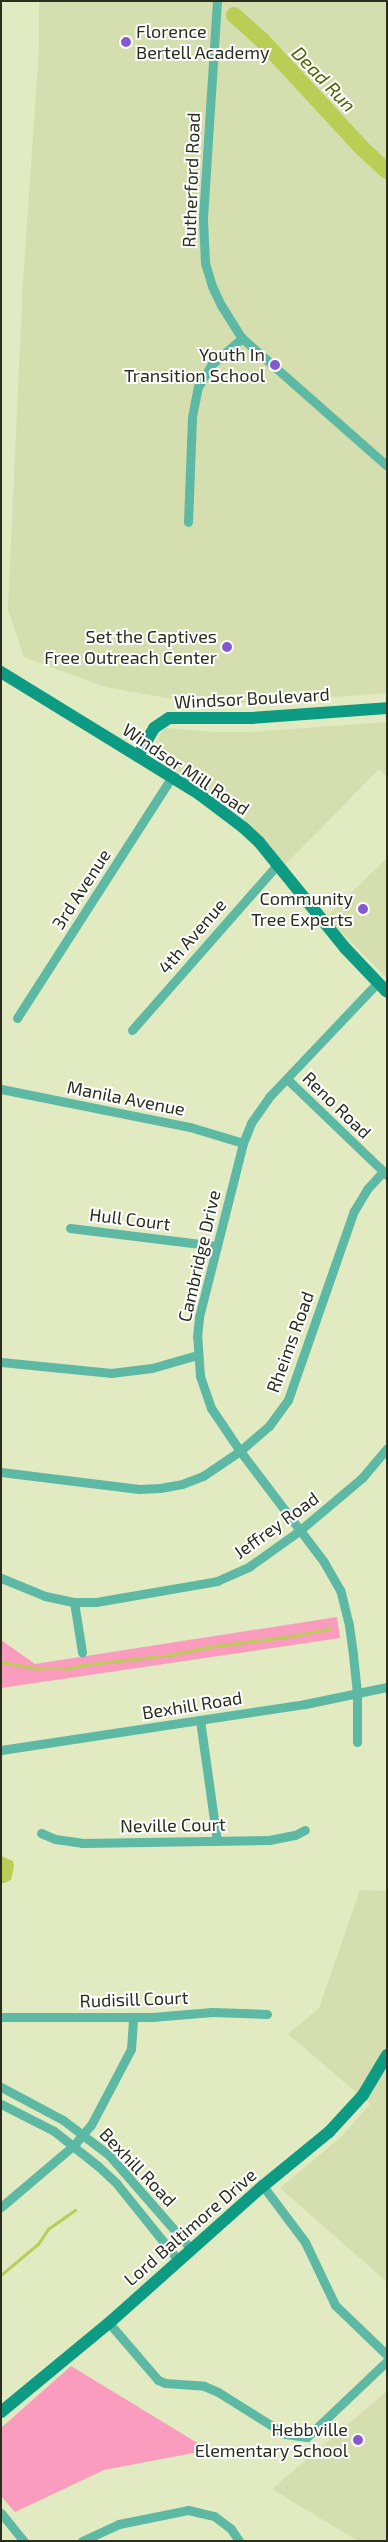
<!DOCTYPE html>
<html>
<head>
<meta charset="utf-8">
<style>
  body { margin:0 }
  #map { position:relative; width:388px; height:2542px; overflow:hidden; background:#e1eac0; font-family:"Exo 2",sans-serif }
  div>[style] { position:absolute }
  .built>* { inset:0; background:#d4deae }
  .green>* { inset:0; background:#f99cbd }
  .water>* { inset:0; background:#bacd55 }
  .stream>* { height:2.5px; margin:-1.25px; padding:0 1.25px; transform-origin:1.25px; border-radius:1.25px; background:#bacd55 }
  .river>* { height:16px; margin:-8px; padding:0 8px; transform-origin:8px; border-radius:8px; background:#bacd55 }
  .street>* { height:9px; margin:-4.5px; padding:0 4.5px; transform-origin:4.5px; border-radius:4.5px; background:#5db8a4 }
  .secondary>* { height:12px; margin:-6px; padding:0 6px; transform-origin:6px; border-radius:6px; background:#0d9b84 }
  .dots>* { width:14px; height:14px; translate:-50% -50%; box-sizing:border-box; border:2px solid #fff; border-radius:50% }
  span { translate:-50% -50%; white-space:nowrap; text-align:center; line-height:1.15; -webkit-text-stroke:4px #fff; paint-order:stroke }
  .poi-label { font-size:18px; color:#2b2e1e }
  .left { translate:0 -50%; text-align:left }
  .right { translate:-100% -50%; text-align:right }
  .street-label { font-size:18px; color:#2b2e1e }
  .water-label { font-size:19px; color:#545f01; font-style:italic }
  .frame { position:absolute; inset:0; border:2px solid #2b2e1e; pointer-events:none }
</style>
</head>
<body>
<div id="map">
  <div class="built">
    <div style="clip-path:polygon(39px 1px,387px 1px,387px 693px,250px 703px,189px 702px,105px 687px,24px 657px,8px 610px,23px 282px,39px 50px)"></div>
    <div style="clip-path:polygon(387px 722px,387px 777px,379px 769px,285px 865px,242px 818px,201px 786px,163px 763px,156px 747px,160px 734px,166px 728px,214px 732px,251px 732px)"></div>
    <div style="clip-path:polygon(387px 858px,387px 978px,326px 917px)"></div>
    <div style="clip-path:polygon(360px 1890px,387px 1891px,387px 2282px,280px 2188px,341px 2137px,370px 2104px,288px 2034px,319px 2008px)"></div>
    <div style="clip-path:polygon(387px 2391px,387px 2541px,358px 2541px,272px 2489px)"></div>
  </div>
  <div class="green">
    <div style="clip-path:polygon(337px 1617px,340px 1638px,1px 1688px,1px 1640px,35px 1664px)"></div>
    <div style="clip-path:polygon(71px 2366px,209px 2450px,104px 2470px,15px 2512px,1px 2496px,1px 2428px)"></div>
  </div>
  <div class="water">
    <div style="clip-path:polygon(1px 1856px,13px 1861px,14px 1866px,11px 1880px,4px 1883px,1px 1883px)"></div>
  </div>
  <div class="stream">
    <div style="left:1px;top:1662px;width:40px;rotate:10deg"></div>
    <div style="left:40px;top:1669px;width:27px"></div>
    <div style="left:67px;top:1669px;width:16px;rotate:-15deg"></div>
    <div style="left:82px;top:1665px;width:89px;rotate:-6.5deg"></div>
    <div style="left:170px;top:1655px;width:38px;rotate:-12deg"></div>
    <div style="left:207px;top:1647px;width:86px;rotate:-7.4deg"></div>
    <div style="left:292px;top:1636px;width:38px;rotate:-11deg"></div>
    <div style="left:1px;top:2275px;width:48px;rotate:-40deg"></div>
    <div style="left:38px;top:2244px;width:18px;rotate:-56deg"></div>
    <div style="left:48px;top:2229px;width:33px;rotate:-35deg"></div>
  </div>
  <div class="river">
    <div style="left:234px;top:15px;width:36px;rotate:42deg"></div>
    <div style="left:261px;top:39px;width:150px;rotate:47.2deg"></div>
    <div style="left:363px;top:149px;width:33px;rotate:43deg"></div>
  </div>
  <div class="street">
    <div style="left:217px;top:1px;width:219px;rotate:93.7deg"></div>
    <div style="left:203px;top:220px;width:43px;rotate:87.3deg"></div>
    <div style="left:205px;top:263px;width:24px;rotate:73deg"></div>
    <div style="left:212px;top:286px;width:21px;rotate:65deg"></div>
    <div style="left:221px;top:305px;width:39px;rotate:58deg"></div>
    <div style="left:242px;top:338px;width:193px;rotate:41.4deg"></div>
    <div style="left:188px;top:522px;width:105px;rotate:-87.8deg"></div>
    <div style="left:192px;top:417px;width:31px;rotate:-79deg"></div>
    <div style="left:198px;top:387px;width:26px;rotate:-59deg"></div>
    <div style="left:211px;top:365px;width:41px;rotate:-41.1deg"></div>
    <div style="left:17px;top:1018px;width:287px;rotate:-57.3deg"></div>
    <div style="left:132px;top:1030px;width:220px;rotate:-48.7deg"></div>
    <div style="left:287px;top:1079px;width:139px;rotate:43.8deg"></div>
    <div style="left:1px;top:1089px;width:193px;rotate:11.4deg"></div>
    <div style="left:190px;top:1127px;width:55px;rotate:16.8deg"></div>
    <div style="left:70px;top:1228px;width:148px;rotate:7deg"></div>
    <div style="left:1px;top:1362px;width:111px;rotate:5.7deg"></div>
    <div style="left:111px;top:1373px;width:41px;rotate:-7deg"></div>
    <div style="left:152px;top:1368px;width:47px;rotate:-16.1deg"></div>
    <div style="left:1px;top:1472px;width:139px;rotate:7deg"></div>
    <div style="left:139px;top:1489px;width:21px;rotate:-3deg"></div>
    <div style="left:160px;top:1488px;width:22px;rotate:-10deg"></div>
    <div style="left:182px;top:1484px;width:22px;rotate:-21deg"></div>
    <div style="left:203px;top:1476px;width:45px;rotate:-34deg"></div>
    <div style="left:240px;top:1451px;width:38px;rotate:-41deg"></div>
    <div style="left:269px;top:1426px;width:32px;rotate:-54deg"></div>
    <div style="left:288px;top:1400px;width:200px;rotate:-70.8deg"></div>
    <div style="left:354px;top:1211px;width:26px;rotate:-59deg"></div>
    <div style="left:367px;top:1189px;width:23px;rotate:-47deg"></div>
    <div style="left:1px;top:1578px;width:48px;rotate:22.2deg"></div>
    <div style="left:45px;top:1596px;width:30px;rotate:12deg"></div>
    <div style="left:74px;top:1602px;width:22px"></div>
    <div style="left:96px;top:1602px;width:123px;rotate:-9.8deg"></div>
    <div style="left:217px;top:1581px;width:36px;rotate:-24deg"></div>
    <div style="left:250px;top:1566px;width:60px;rotate:-35.5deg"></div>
    <div style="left:299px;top:1531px;width:82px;rotate:-40.1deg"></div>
    <div style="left:362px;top:1478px;width:39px;rotate:-50deg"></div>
    <div style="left:74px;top:1602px;width:51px;rotate:80.9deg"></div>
    <div style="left:200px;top:1720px;width:122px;rotate:82deg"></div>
    <div style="left:357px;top:1742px;width:49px;rotate:-90deg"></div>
    <div style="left:357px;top:1693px;width:39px;rotate:-96deg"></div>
    <div style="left:353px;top:1654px;width:29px;rotate:-98deg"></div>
    <div style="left:349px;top:1625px;width:36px;rotate:-104deg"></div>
    <div style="left:340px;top:1590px;width:32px;rotate:-120deg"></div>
    <div style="left:324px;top:1562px;width:139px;rotate:-127.1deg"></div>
    <div style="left:240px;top:1451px;width:52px;rotate:-124deg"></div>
    <div style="left:211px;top:1408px;width:34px;rotate:-109deg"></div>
    <div style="left:200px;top:1376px;width:39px;rotate:-94deg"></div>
    <div style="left:197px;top:1337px;width:20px;rotate:-84deg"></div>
    <div style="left:199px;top:1317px;width:73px;rotate:-75.8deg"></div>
    <div style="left:217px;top:1246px;width:106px;rotate:-75.8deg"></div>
    <div style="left:243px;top:1143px;width:22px;rotate:-68deg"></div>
    <div style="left:251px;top:1123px;width:32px;rotate:-55deg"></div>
    <div style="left:269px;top:1097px;width:157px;rotate:-46.5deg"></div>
    <div style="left:1px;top:1750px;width:307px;rotate:-8.6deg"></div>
    <div style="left:305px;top:1704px;width:84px;rotate:-11.7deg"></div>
    <div style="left:41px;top:1833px;width:15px;rotate:23deg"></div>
    <div style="left:55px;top:1839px;width:27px;rotate:8deg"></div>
    <div style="left:82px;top:1843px;width:187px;rotate:-0.9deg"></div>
    <div style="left:269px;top:1840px;width:26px;rotate:-11deg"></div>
    <div style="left:295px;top:1835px;width:11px;rotate:-27deg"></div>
    <div style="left:1px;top:2017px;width:151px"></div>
    <div style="left:152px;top:2017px;width:60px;rotate:-4.8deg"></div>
    <div style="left:212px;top:2012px;width:55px;rotate:2.1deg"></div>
    <div style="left:1px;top:2087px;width:70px;rotate:28deg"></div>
    <div style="left:63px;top:2120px;width:58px;rotate:37.3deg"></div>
    <div style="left:109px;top:2155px;width:125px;rotate:48.9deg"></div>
    <div style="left:1px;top:2104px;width:59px;rotate:27deg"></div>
    <div style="left:54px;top:2131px;width:56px;rotate:38.5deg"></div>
    <div style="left:98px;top:2166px;width:26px;rotate:43deg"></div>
    <div style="left:117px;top:2184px;width:97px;rotate:51.2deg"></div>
    <div style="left:263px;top:2186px;width:70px;rotate:53.1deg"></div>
    <div style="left:305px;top:2242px;width:70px;rotate:64.5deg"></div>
    <div style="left:335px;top:2305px;width:72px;rotate:43.9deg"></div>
    <div style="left:1px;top:2207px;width:96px;rotate:-40.3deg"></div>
    <div style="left:74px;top:2145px;width:26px;rotate:-50deg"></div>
    <div style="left:91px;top:2125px;width:86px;rotate:-62.2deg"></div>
    <div style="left:131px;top:2049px;width:32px;rotate:-86deg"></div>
    <div style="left:109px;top:2323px;width:75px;rotate:49.3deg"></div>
    <div style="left:158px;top:2380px;width:8px;rotate:23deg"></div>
    <div style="left:165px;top:2383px;width:39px;rotate:4deg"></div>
    <div style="left:204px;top:2386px;width:15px;rotate:23deg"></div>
    <div style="left:218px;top:2392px;width:79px;rotate:32.1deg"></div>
    <div style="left:285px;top:2434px;width:22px;rotate:8deg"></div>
    <div style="left:307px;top:2437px;width:110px;rotate:-43.5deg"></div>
    <div style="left:1px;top:2513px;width:36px;rotate:51deg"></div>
    <div style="left:82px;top:2541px;width:41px;rotate:-24.7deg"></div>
    <div style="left:119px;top:2524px;width:70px;rotate:-11.5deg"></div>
    <div style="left:188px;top:2510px;width:27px;rotate:13deg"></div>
    <div style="left:214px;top:2516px;width:21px;rotate:37deg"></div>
    <div style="left:231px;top:2529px;width:14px;rotate:56deg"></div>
  </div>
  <div class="secondary">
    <div style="left:1px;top:672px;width:233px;rotate:31.6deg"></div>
    <div style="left:199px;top:794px;width:56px;rotate:37.1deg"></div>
    <div style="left:244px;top:828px;width:21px;rotate:43deg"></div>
    <div style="left:259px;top:842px;width:138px;rotate:50.9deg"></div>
    <div style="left:346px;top:949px;width:59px;rotate:46.4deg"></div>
    <div style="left:138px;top:756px;width:32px;rotate:-60deg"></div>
    <div style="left:154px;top:728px;width:18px;rotate:-34deg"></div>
    <div style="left:169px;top:718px;width:83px"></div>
    <div style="left:252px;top:718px;width:135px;rotate:-4.2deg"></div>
    <div style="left:1px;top:2412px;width:140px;rotate:-39.5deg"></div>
    <div style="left:109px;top:2323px;width:206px;rotate:-41.7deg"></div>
    <div style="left:263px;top:2186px;width:85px;rotate:-39.3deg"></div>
    <div style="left:329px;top:2132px;width:50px;rotate:-47.4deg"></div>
    <div style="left:363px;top:2095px;width:47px;rotate:-59deg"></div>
  </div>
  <div class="dots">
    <div style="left:126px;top:42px;background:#8558d2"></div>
    <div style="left:275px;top:365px;background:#8558d2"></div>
    <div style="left:227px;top:647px;background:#8558d2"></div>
    <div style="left:363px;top:909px;background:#8558d2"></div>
    <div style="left:358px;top:2440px;background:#8558d2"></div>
  </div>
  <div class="poi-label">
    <span class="left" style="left:136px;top:42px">Florence<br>Bertell Academy</span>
    <span class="right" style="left:265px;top:365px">Youth In<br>Transition School</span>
    <span class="right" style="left:217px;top:647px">Set the Captives<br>Free Outreach Center</span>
    <span class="right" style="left:353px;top:909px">Community<br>Tree Experts</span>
    <span class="right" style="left:348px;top:2440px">Hebbville<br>Elementary School</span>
  </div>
  <div class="street-label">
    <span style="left:191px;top:180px;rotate:-88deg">Rutherford Road</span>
    <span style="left:252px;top:698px;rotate:-3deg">Windsor Boulevard</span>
    <span style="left:186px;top:769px;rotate:34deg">Windsor Mill Road</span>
    <span style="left:81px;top:889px;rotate:-57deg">3rd Avenue</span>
    <span style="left:192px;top:936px;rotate:-49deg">4th Avenue</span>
    <span style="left:126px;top:1098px;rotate:11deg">Manila Avenue</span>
    <span style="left:337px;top:1105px;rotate:44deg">Reno Road</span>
    <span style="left:130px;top:1219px;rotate:7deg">Hull Court</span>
    <span style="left:199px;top:1256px;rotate:-77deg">Cambridge Drive</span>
    <span style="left:290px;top:1342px;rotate:-70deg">Rheims Road</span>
    <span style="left:276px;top:1525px;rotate:-36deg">Jeffrey Road</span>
    <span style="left:192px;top:1705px;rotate:-9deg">Bexhill Road</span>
    <span style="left:173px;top:1825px;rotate:-1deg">Neville Court</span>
    <span style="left:134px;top:1999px;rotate:-2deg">Rudisill Court</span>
    <span style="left:138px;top:2167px;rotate:46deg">Bexhill Road</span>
    <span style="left:190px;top:2227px;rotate:-41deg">Lord Baltimore Drive</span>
  </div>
  <div class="water-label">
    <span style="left:324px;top:79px;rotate:46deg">Dead Run</span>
  </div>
  <div class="frame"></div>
</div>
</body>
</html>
